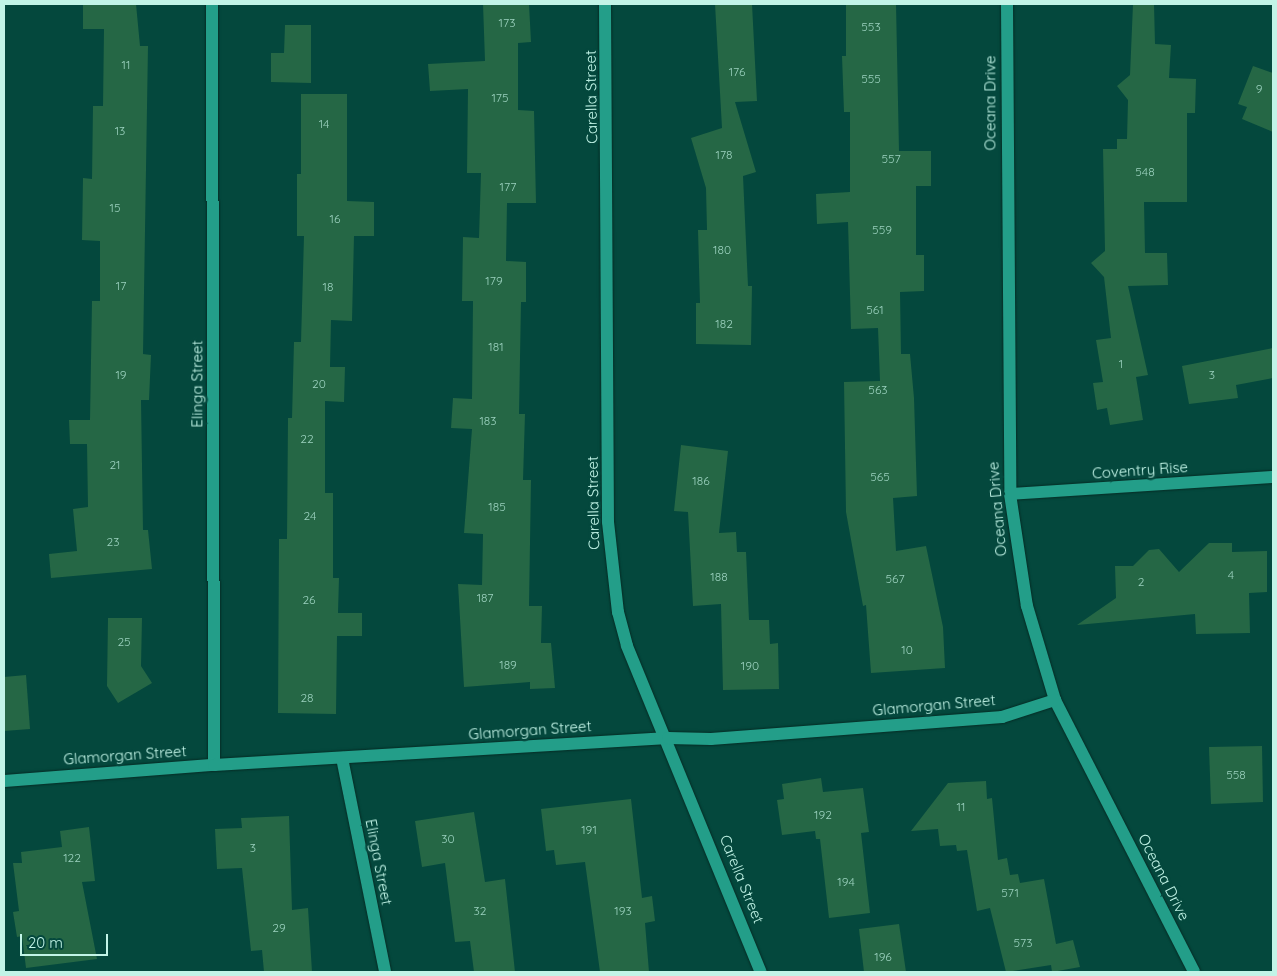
<!DOCTYPE html>
<html>
<head>
<meta charset="utf-8">
<style>
  body { margin:0 }
  #map { position:relative; width:1277px; height:976px; overflow:hidden; background:#04483d; font-family:Quicksand,sans-serif }
  div>[style] { position:absolute }
  .building>* { inset:0; background:#256745 }
  .roads { filter:drop-shadow(0 0 1px #062b24) drop-shadow(0 0 1px #062b24) }
  .street>* { height:12px; margin:-6px; padding:0 6px; transform-origin:6px; border-radius:6px; background:#239e89 }
  span { translate:-50% -50%; white-space:nowrap; text-align:center; line-height:1.15; -webkit-text-stroke:5px #04483d; paint-order:stroke }
  .number-label { font-size:12px; color:#9bd1be }
  .number-label span { -webkit-text-stroke-width:0 }
  .street-label { font-size:15px; color:#c2f4e7 }
  .frame { position:absolute; inset:0; border:5px solid #c2f4e7; pointer-events:none }
  .scale { position:absolute; left:20px; top:934px; width:88px; height:22px; box-sizing:border-box; border:2px solid #c2f4e7; border-top:0; padding-left:6px; font-size:15px; line-height:18px; white-space:nowrap; color:#c2f4e7; -webkit-text-stroke:4px #04483d; paint-order:stroke }
</style>
</head>
<body>
<div id="map">
  <div class="building">
    <div style="clip-path:polygon(83px 4px,136px 4px,140px 46px,148px 46px,143px 354px,151px 355px,149px 400px,141px 400px,143px 530px,148px 530px,152px 569px,51px 578px,49px 554px,77px 551px,73px 509px,88px 507px,87px 444px,70px 444px,69px 420px,90px 420px,92px 301px,100px 301px,100px 241px,82px 240px,83px 178px,92px 179px,93px 106px,103px 106px,104px 29px,83px 29px)"></div>
    <div style="clip-path:polygon(483px 4px,529px 4px,531px 42px,518px 43px,518px 110px,534px 111px,536px 203px,507px 203px,506px 261px,526px 262px,526px 302px,521px 302px,519px 414px,525px 414px,523px 480px,531px 480px,529px 606px,542px 606px,541px 643px,551px 643px,555px 688px,530px 689px,530px 682px,464px 687px,458px 584px,482px 585px,483px 534px,464px 533px,472px 429px,451px 428px,453px 398px,472px 399px,473px 301px,462px 301px,463px 237px,479px 238px,481px 173px,467px 173px,468px 89px,430px 91px,428px 64px,485px 61px)"></div>
    <div style="clip-path:polygon(715px 4px,752px 4px,757px 101px,735px 102px,756px 172px,743px 176px,748px 286px,752px 286px,751px 345px,696px 344px,696px 303px,700px 303px,698px 230px,707px 230px,706px 188px,691px 138px,722px 128px)"></div>
    <div style="clip-path:polygon(846px 4px,896px 4px,899px 151px,931px 151px,931px 186px,916px 186px,916px 255px,924px 255px,924px 291px,900px 292px,901px 354px,910px 354px,914px 398px,917px 496px,893px 498px,896px 551px,926px 546px,943px 627px,945px 668px,871px 673px,866px 605px,863px 606px,846px 512px,844px 382px,880px 381px,878px 328px,851px 329px,848px 222px,817px 224px,816px 194px,850px 192px,850px 112px,844px 112px,842px 56px,846px 56px)"></div>
    <div style="clip-path:polygon(1133px 4px,1154px 4px,1155px 44px,1171px 45px,1169px 78px,1196px 79px,1195px 113px,1187px 113px,1187px 202px,1144px 202px,1145px 253px,1167px 253px,1168px 285px,1128px 286px,1148px 375px,1136px 377px,1143px 420px,1110px 425px,1107px 408px,1097px 410px,1093px 383px,1103px 382px,1096px 340px,1111px 338px,1104px 277px,1091px 263px,1105px 251px,1103px 149px,1117px 149px,1117px 139px,1127px 139px,1128px 100px,1117px 86px,1130px 75px)"></div>
    <div style="clip-path:polygon(285px 25px,311px 25px,311px 83px,271px 82px,271px 53px,284px 53px)"></div>
    <div style="clip-path:polygon(1253px 66px,1273px 73px,1273px 132px,1242px 119px,1247px 107px,1238px 104px)"></div>
    <div style="clip-path:polygon(301px 94px,347px 94px,347px 201px,374px 202px,374px 236px,354px 236px,352px 321px,331px 320px,330px 367px,345px 367px,344px 402px,325px 401px,325px 493px,333px 493px,333px 578px,339px 578px,338px 613px,362px 613px,362px 636px,337px 636px,336px 714px,278px 713px,279px 539px,287px 539px,288px 418px,292px 418px,294px 342px,301px 342px,304px 236px,297px 236px,297px 174px,301px 174px)"></div>
    <div style="clip-path:polygon(1273px 348px,1273px 378px,1236px 385px,1238px 398px,1189px 404px,1182px 366px)"></div>
    <div style="clip-path:polygon(681px 445px,728px 451px,719px 533px,736px 532px,737px 552px,746px 552px,749px 620px,769px 620px,770px 644px,778px 643px,779px 689px,723px 690px,721px 604px,693px 606px,688px 512px,674px 511px)"></div>
    <div style="clip-path:polygon(1209px 543px,1232px 543px,1232px 552px,1267px 551px,1267px 592px,1249px 593px,1250px 633px,1196px 634px,1195px 614px,1077px 625px,1116px 598px,1115px 566px,1133px 566px,1149px 550px,1159px 549px,1179px 572px)"></div>
    <div style="clip-path:polygon(108px 618px,142px 618px,141px 666px,152px 683px,118px 703px,107px 686px)"></div>
    <div style="clip-path:polygon(26px 675px,30px 729px,4px 731px,4px 677px)"></div>
    <div style="clip-path:polygon(1262px 746px,1263px 802px,1211px 804px,1209px 747px)"></div>
    <div style="clip-path:polygon(821px 778px,823px 792px,863px 788px,869px 832px,861px 833px,870px 913px,829px 918px,820px 839px,816px 839px,815px 831px,782px 835px,777px 800px,784px 799px,782px 784px)"></div>
    <div style="clip-path:polygon(986px 781px,987px 799px,992px 798px,998px 860px,1007px 858px,1010px 875px,1018px 874px,1020px 883px,1044px 879px,1056px 944px,1073px 940px,1080px 967px,1052px 972px,1051px 965px,1006px 972px,990px 908px,977px 911px,967px 850px,957px 851px,956px 845px,940px 846px,938px 829px,911px 831px,948px 783px)"></div>
    <div style="clip-path:polygon(631px 799px,642px 898px,652px 896px,655px 921px,645px 923px,649px 972px,600px 972px,585px 862px,556px 865px,554px 850px,546px 851px,541px 809px)"></div>
    <div style="clip-path:polygon(474px 812px,485px 882px,505px 879px,515px 972px,474px 972px,470px 941px,455px 942px,445px 863px,422px 867px,415px 821px)"></div>
    <div style="clip-path:polygon(289px 816px,292px 910px,308px 908px,312px 972px,264px 972px,262px 950px,251px 951px,242px 868px,217px 869px,215px 829px,242px 828px,241px 818px)"></div>
    <div style="clip-path:polygon(89px 827px,95px 881px,82px 882px,97px 959px,26px 968px,22px 936px,17px 937px,13px 912px,19px 911px,13px 863px,22px 863px,21px 852px,62px 847px,60px 831px)"></div>
    <div style="clip-path:polygon(899px 924px,906px 972px,864px 972px,859px 929px)"></div>
  </div>
  <div class="roads">
    <div class="street">
      <div style="left:212px;top:4px;width:761px;rotate:89.85deg"></div>
      <div style="left:605px;top:4px;width:518px;rotate:89.67deg"></div>
      <div style="left:608px;top:522px;width:91px;rotate:83.7deg"></div>
      <div style="left:618px;top:612px;width:35px;rotate:75deg"></div>
      <div style="left:627px;top:646px;width:352px;rotate:67.7deg"></div>
      <div style="left:1007px;top:4px;width:490px;rotate:89.6deg"></div>
      <div style="left:1010px;top:494px;width:113px;rotate:81.4deg"></div>
      <div style="left:1027px;top:606px;width:98px;rotate:73.4deg"></div>
      <div style="left:1055px;top:700px;width:305px;rotate:62.9deg"></div>
      <div style="left:1010px;top:494px;width:264px;rotate:-3.7deg"></div>
      <div style="left:342px;top:758px;width:218px;rotate:78.6deg"></div>
      <div style="left:4px;top:781px;width:211px;rotate:-4.4deg"></div>
      <div style="left:214px;top:765px;width:455px;rotate:-3.4deg"></div>
      <div style="left:668px;top:738px;width:43px;rotate:1.3deg"></div>
      <div style="left:711px;top:739px;width:292px;rotate:-4.3deg"></div>
      <div style="left:1002px;top:717px;width:56px;rotate:-17.8deg"></div>
    </div>
  </div>
  <div class="number-label">
    <span style="left:507px;top:23px">173</span>
    <span style="left:871px;top:27px">553</span>
    <span style="left:126px;top:65px">11</span>
    <span style="left:737px;top:72px">176</span>
    <span style="left:871px;top:79px">555</span>
    <span style="left:1259px;top:89px">9</span>
    <span style="left:500px;top:98px">175</span>
    <span style="left:324px;top:124px">14</span>
    <span style="left:120px;top:131px">13</span>
    <span style="left:724px;top:155px">178</span>
    <span style="left:891px;top:159px">557</span>
    <span style="left:1145px;top:172px">548</span>
    <span style="left:508px;top:187px">177</span>
    <span style="left:115px;top:208px">15</span>
    <span style="left:335px;top:219px">16</span>
    <span style="left:882px;top:230px">559</span>
    <span style="left:722px;top:250px">180</span>
    <span style="left:494px;top:281px">179</span>
    <span style="left:121px;top:286px">17</span>
    <span style="left:328px;top:287px">18</span>
    <span style="left:875px;top:310px">561</span>
    <span style="left:724px;top:324px">182</span>
    <span style="left:496px;top:347px">181</span>
    <span style="left:1121px;top:364px">1</span>
    <span style="left:121px;top:375px">19</span>
    <span style="left:1212px;top:375px">3</span>
    <span style="left:319px;top:384px">20</span>
    <span style="left:878px;top:390px">563</span>
    <span style="left:488px;top:421px">183</span>
    <span style="left:307px;top:439px">22</span>
    <span style="left:115px;top:465px">21</span>
    <span style="left:880px;top:477px">565</span>
    <span style="left:701px;top:481px">186</span>
    <span style="left:497px;top:507px">185</span>
    <span style="left:310px;top:516px">24</span>
    <span style="left:113px;top:542px">23</span>
    <span style="left:1231px;top:575px">4</span>
    <span style="left:719px;top:577px">188</span>
    <span style="left:895px;top:579px">567</span>
    <span style="left:1141px;top:582px">2</span>
    <span style="left:485px;top:598px">187</span>
    <span style="left:309px;top:600px">26</span>
    <span style="left:124px;top:642px">25</span>
    <span style="left:907px;top:650px">10</span>
    <span style="left:508px;top:665px">189</span>
    <span style="left:750px;top:666px">190</span>
    <span style="left:307px;top:698px">28</span>
    <span style="left:1236px;top:775px">558</span>
    <span style="left:961px;top:807px">11</span>
    <span style="left:823px;top:815px">192</span>
    <span style="left:589px;top:830px">191</span>
    <span style="left:448px;top:839px">30</span>
    <span style="left:253px;top:848px">3</span>
    <span style="left:72px;top:858px">122</span>
    <span style="left:846px;top:882px">194</span>
    <span style="left:1010px;top:893px">571</span>
    <span style="left:480px;top:911px">32</span>
    <span style="left:623px;top:911px">193</span>
    <span style="left:279px;top:928px">29</span>
    <span style="left:1023px;top:943px">573</span>
    <span style="left:883px;top:957px">196</span>
  </div>
  <div class="street-label">
    <span style="left:591px;top:97px;rotate:-91deg">Carella Street</span>
    <span style="left:990px;top:103px;rotate:-90deg">Oceana Drive</span>
    <span style="left:197px;top:384px;rotate:-90deg">Elinga Street</span>
    <span style="left:1140px;top:470px;rotate:-4deg">Coventry Rise</span>
    <span style="left:593px;top:503px;rotate:-91deg">Carella Street</span>
    <span style="left:997px;top:509px;rotate:-95deg">Oceana Drive</span>
    <span style="left:934px;top:705px;rotate:-5deg">Glamorgan Street</span>
    <span style="left:530px;top:730px;rotate:-4deg">Glamorgan Street</span>
    <span style="left:125px;top:755px;rotate:-4deg">Glamorgan Street</span>
    <span style="left:379px;top:862px;rotate:79deg">Elinga Street</span>
    <span style="left:1164px;top:877px;rotate:63deg">Oceana Drive</span>
    <span style="left:742px;top:879px;rotate:68deg">Carella Street</span>
  </div>
  <div class="frame"></div>
  <div class="scale">20 m</div>
</div>
</body>
</html>
